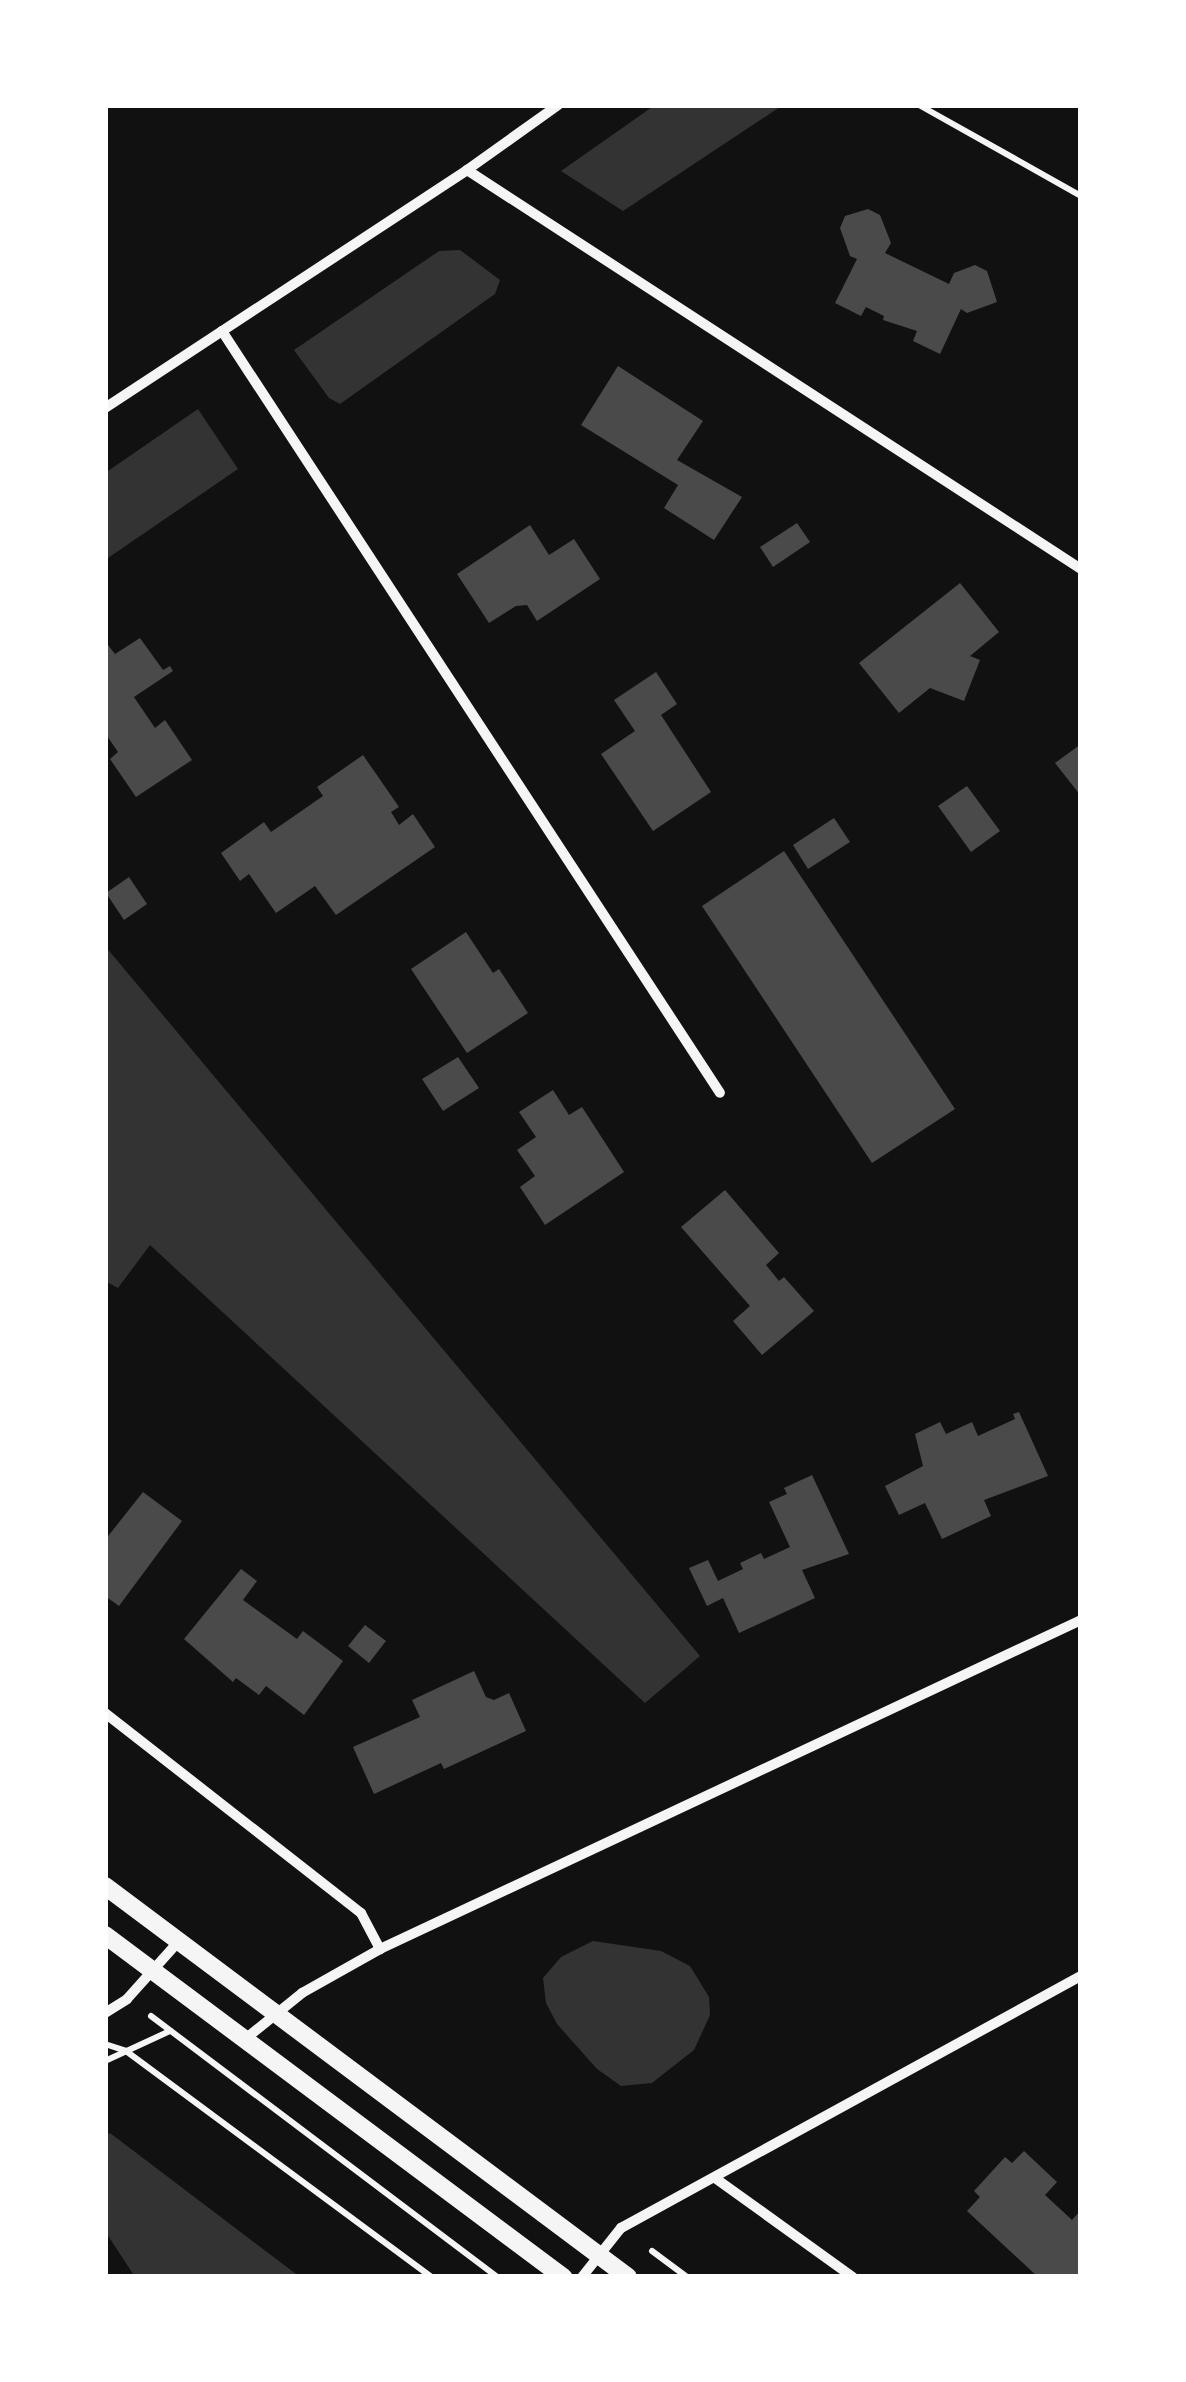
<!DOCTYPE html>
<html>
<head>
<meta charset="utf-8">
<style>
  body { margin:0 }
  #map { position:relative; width:1186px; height:2382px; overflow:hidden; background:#111; font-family:Rubik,sans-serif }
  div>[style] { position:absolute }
  .water>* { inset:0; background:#333 }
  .building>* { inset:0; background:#4a4a4a }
  .path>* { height:6px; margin:-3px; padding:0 3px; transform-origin:3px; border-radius:3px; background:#f5f5f5 }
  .minor>* { height:10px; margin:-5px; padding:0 5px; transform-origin:5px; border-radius:5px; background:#f5f5f5 }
  .tertiary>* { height:18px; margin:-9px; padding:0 9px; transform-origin:9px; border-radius:9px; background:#f5f5f5 }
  span { translate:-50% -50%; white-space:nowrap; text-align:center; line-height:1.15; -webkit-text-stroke:10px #fff; paint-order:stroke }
  .frame { position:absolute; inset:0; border:108px solid #fff; pointer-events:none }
</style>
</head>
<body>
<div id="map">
  <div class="water">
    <div style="clip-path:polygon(655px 105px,783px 105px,623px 211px,561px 171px)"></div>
    <div style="clip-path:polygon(460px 250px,500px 280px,495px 294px,340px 404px,329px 398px,294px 350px,439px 251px)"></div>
    <div style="clip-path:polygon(198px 409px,238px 469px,105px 560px,105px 473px)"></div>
    <div style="clip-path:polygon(105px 946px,700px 1656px,645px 1703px,150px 1245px,118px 1288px,105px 1281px)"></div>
    <div style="clip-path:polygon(593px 1941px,661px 1951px,690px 1966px,709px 1997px,710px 2015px,694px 2050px,652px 2083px,621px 2086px,597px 2069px,557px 2024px,546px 2003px,543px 1978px,561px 1957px)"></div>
    <div style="clip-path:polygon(110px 2133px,300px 2277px,135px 2277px,105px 2231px,105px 2135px)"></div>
  </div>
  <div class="building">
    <div style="clip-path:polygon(868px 209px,880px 215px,891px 243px,885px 253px,949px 284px,954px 273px,975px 265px,987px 271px,997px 302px,967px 313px,961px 309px,940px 354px,913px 341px,917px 331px,883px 320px,884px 316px,866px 307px,861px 316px,835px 303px,857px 259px,850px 256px,840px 228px,845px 216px)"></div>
    <div style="clip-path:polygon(618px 366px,703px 421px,677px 460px,742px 497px,714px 540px,664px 508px,678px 485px,581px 425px)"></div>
    <div style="clip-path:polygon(797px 523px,810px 542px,773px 567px,760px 547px)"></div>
    <div style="clip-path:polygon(530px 525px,549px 555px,574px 539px,600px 579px,537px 621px,527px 605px,516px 606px,489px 623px,457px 574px)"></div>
    <div style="clip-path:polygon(960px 583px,999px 632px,970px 656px,980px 660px,964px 701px,930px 688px,899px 713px,859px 663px)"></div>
    <div style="clip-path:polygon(140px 638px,163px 670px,170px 666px,173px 671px,134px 697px,155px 728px,165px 720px,192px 760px,136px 797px,110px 759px,118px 752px,105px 733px,105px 641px,115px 654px)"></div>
    <div style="clip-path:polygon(656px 672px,677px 704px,661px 715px,711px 792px,653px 831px,601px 754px,635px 731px,614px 700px)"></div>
    <div style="clip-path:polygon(1081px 744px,1081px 796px,1055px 763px)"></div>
    <div style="clip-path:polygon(363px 755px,399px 807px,391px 812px,399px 825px,413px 814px,435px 847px,336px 915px,315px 886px,276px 913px,249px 874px,240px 881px,221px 853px,264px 822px,271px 832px,323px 796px,317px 787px)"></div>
    <div style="clip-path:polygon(967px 786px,1000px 831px,971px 852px,938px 806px)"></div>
    <div style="clip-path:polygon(834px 818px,850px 842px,808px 869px,793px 845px)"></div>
    <div style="clip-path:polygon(784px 851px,955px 1109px,872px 1163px,702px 906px)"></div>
    <div style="clip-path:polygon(129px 877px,147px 904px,124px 920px,106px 893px)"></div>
    <div style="clip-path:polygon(466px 932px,493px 973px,499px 969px,528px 1013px,467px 1053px,411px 969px)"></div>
    <div style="clip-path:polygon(458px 1057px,479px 1088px,443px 1111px,422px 1079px)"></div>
    <div style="clip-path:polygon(553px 1090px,569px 1115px,582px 1107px,624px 1172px,545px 1225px,520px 1187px,535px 1176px,517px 1150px,536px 1137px,519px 1112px)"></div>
    <div style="clip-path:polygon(725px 1190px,779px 1253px,766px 1265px,779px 1281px,784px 1277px,814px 1311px,762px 1355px,733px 1321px,750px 1306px,681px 1227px)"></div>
    <div style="clip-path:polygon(1019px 1412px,1048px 1476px,984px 1500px,991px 1516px,942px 1539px,925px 1503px,899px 1515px,885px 1486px,923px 1466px,915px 1434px,940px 1422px,946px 1434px,972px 1422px,978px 1436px,1015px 1419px,1013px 1414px)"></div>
    <div style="clip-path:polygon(812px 1475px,849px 1554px,802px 1570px,815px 1598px,739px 1633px,723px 1598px,707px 1606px,689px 1568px,708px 1560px,718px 1581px,743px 1569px,740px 1563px,761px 1553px,764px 1559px,790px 1547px,769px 1502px,787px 1494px,784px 1488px)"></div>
    <div style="clip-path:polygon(143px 1492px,182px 1521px,119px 1606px,105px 1596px,105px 1540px)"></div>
    <div style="clip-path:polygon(241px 1569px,257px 1581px,243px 1600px,297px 1639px,303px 1631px,343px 1661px,304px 1715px,266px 1686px,259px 1695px,236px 1678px,233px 1682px,184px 1639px)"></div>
    <div style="clip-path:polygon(365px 1625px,386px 1641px,369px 1663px,348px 1646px)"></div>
    <div style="clip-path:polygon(474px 1671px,486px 1697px,494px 1700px,509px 1693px,526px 1731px,444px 1769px,441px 1763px,374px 1794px,353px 1747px,420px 1717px,412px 1700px)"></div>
    <div style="clip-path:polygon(1024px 2151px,1057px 2182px,1045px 2195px,1072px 2220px,1081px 2210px,1081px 2277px,1038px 2277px,967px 2211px,980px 2197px,974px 2191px,1005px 2157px,1012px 2163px)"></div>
  </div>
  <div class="path">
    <div style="left:919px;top:105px;width:186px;rotate:29.3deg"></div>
    <div style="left:151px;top:2016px;width:433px;rotate:37deg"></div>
    <div style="left:105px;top:2044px;width:22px;rotate:18deg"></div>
    <div style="left:126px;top:2051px;width:380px;rotate:36.5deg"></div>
    <div style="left:105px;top:2061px;width:72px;rotate:-24.8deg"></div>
    <div style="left:652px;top:2251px;width:44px;rotate:36.6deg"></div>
  </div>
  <div class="minor">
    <div style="left:467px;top:170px;width:732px;rotate:33.02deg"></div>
    <div style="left:222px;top:331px;width:910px;rotate:56.83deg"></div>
    <div style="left:105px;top:408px;width:433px;rotate:-33.3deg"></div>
    <div style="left:467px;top:170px;width:112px;rotate:-35.5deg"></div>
    <div style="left:105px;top:1713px;width:325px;rotate:38deg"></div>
    <div style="left:361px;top:1913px;width:41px;rotate:62.2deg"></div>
    <div style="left:105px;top:2013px;width:26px;rotate:-32deg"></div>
    <div style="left:127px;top:1999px;width:78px;rotate:-48.1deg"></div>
    <div style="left:244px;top:2040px;width:75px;rotate:-39deg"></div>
    <div style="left:302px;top:1993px;width:90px;rotate:-29.4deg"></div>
    <div style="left:380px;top:1949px;width:774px;rotate:-25.14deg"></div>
    <div style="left:715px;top:2178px;width:170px;rotate:35.7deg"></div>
    <div style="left:582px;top:2277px;width:63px;rotate:-51.5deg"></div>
    <div style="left:621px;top:2228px;width:525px;rotate:-28.72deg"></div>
  </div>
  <div class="tertiary">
    <div style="left:105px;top:1886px;width:653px;rotate:36.78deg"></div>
    <div style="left:105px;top:1935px;width:572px;rotate:36.75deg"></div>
  </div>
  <div class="frame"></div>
</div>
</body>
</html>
